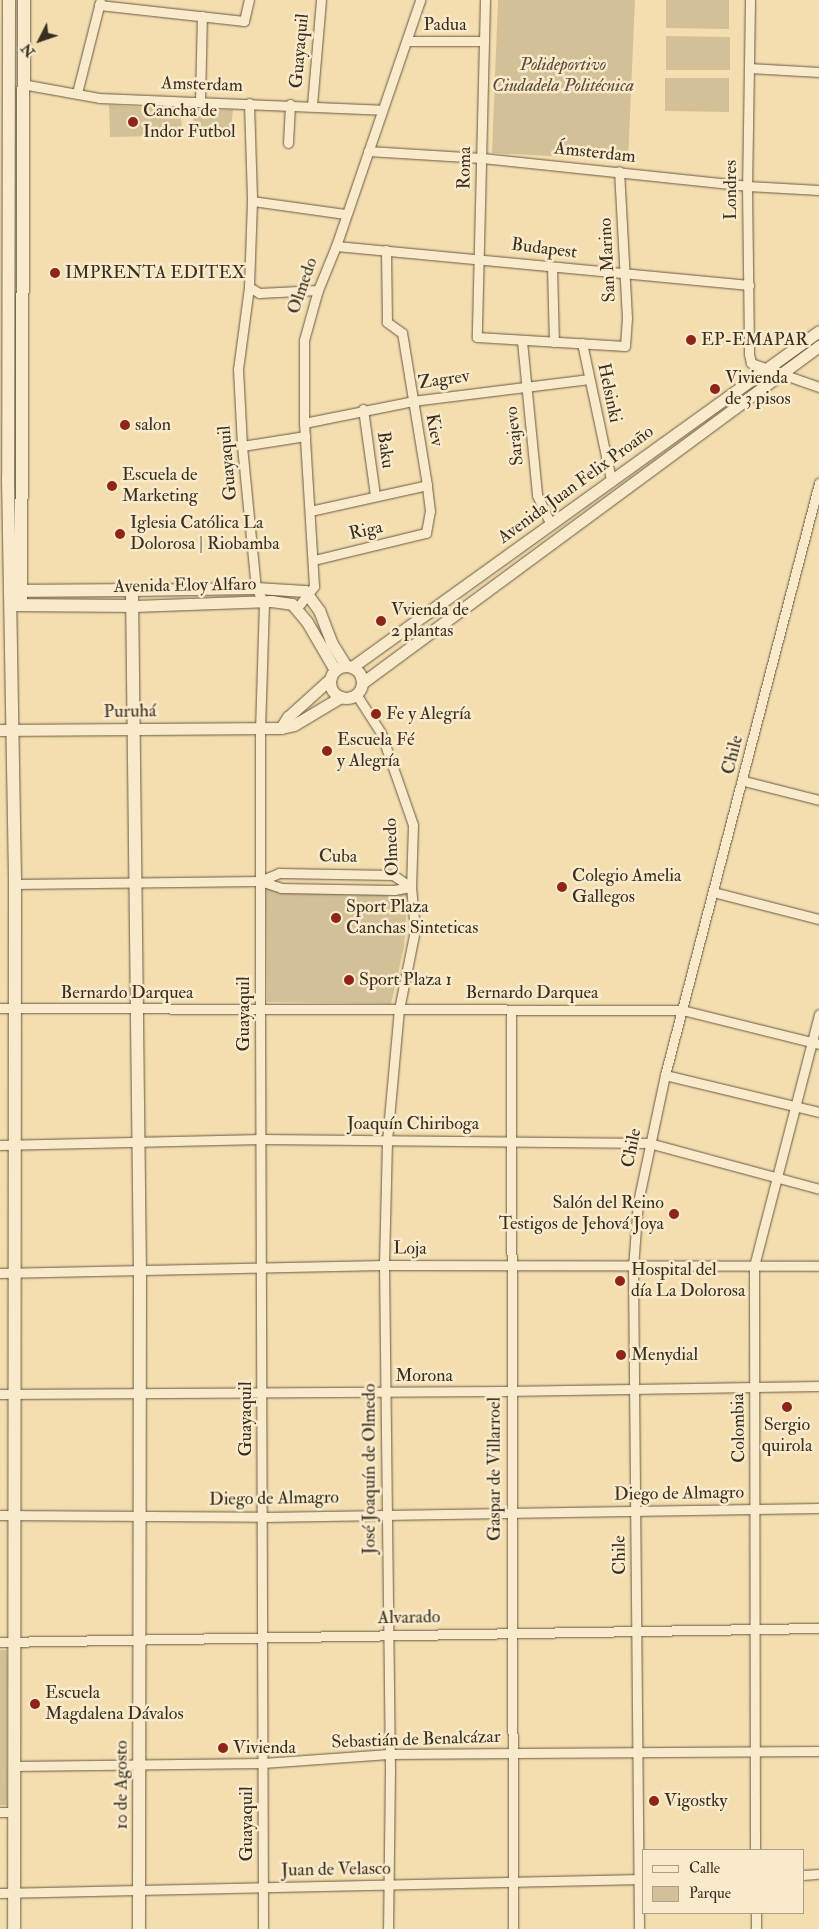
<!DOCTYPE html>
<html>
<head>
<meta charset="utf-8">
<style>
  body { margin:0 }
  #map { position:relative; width:819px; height:1929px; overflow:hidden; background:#f4deaf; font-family:"IM FELL Double Pica",serif }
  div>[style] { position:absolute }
  .green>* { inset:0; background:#d4c097 }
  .roads { filter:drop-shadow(0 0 1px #685a44) drop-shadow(0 0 1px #685a44) }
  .minor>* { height:9px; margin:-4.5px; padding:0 4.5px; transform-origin:4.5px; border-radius:4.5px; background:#f8eacb }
  .tertiary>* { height:11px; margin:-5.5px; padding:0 5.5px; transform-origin:5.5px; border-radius:5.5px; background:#f8eacb }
  .tertiary>.ring { margin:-5.5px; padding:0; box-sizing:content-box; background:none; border:11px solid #f8eacb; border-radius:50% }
  .secondary>* { height:12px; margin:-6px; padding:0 6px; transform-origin:6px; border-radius:6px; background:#f8eacb }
  .dots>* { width:14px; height:14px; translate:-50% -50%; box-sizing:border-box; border:2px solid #f8eacb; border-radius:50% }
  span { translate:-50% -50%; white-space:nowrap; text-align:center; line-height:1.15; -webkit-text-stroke:5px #f8eacb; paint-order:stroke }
  .street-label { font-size:18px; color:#392e20 }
  .park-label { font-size:18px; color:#584b38; font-style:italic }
  .poi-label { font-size:18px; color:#392e20 }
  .left { translate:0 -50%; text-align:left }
  .right { translate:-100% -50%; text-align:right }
  .legend { position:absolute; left:642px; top:1849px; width:162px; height:65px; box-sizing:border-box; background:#f8eacb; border:1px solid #ac9f87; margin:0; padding:6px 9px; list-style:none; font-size:15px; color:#392e20 }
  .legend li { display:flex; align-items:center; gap:10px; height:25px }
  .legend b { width:25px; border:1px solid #ac9f87 }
  .north { position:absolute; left:15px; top:15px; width:50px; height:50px; -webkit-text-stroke:4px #f8eacb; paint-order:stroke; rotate:229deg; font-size:14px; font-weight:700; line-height:20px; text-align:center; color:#392e20 }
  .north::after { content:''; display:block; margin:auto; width:18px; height:22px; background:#392e20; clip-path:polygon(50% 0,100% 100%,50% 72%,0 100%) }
</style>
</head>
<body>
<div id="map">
  <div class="green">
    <div style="clip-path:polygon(498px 0,635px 0,628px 160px,492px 153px)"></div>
    <div style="clip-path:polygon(666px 0,729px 0,729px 29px,666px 28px)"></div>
    <div style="clip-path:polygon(666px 36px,730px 37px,730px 70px,666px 70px)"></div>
    <div style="clip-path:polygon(665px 78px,729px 78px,729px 112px,665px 111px)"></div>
    <div style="clip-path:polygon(109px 105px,157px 108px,158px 113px,163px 113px,164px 108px,181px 109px,182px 131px,158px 136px,110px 137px)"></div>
    <div style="clip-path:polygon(193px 109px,233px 110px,230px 136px,194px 136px)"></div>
    <div style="clip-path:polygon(266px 888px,408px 889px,404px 947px,391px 1004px,267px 1002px)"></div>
    <div style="clip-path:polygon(0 1650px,7px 1650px,7px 1805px,0 1805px)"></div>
  </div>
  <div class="roads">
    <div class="minor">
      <div style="left:485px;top:0;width:337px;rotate:91.4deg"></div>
      <div style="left:477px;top:337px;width:148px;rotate:3.5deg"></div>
      <div style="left:625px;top:346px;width:28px;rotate:-86deg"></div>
      <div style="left:627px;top:318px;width:147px;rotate:-93.1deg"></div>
      <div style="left:750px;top:0;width:186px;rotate:90.9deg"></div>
      <div style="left:747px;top:186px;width:168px;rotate:89.3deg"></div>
      <div style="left:749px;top:354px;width:9px;rotate:77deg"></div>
      <div style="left:751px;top:363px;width:72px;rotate:19.4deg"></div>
      <div style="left:99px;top:5px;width:146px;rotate:6.3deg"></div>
      <div style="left:244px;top:21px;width:22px;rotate:-77deg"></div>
      <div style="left:407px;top:41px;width:77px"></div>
      <div style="left:749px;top:68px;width:70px;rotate:3.3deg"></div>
      <div style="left:22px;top:84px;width:78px;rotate:10.3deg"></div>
      <div style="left:99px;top:98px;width:283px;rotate:2.4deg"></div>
      <div style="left:77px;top:93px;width:94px;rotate:-75.8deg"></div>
      <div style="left:200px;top:101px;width:85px;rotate:-88.7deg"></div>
      <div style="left:249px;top:103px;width:98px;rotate:88.2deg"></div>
      <div style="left:252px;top:201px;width:86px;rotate:92deg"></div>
      <div style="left:249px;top:287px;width:83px;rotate:97.6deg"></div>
      <div style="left:238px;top:369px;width:77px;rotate:87deg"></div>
      <div style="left:242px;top:446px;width:143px;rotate:84.4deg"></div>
      <div style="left:256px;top:588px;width:17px;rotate:62deg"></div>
      <div style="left:264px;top:603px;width:125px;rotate:91.8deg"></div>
      <div style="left:260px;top:728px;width:282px;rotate:90deg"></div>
      <div style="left:260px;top:1010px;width:919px;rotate:89.81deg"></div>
      <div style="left:312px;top:105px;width:105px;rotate:-85.1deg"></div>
      <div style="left:288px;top:143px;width:39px;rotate:-87deg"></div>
      <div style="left:368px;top:151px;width:114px;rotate:3.5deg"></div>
      <div style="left:482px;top:158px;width:266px;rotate:6deg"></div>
      <div style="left:747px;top:186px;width:72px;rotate:3.2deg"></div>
      <div style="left:252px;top:201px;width:95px;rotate:7.9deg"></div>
      <div style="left:336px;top:246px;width:415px;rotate:5.4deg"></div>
      <div style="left:552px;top:267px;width:75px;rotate:88.5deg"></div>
      <div style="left:249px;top:287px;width:12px;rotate:31deg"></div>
      <div style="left:259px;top:293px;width:59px;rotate:-2.9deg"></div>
      <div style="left:522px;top:341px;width:155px;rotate:84.4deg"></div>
      <div style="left:537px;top:495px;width:33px;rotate:65deg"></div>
      <div style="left:582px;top:343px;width:140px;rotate:78deg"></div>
      <div style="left:363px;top:409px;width:87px;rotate:82.1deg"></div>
      <div style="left:304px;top:423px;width:111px;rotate:-11.4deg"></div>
      <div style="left:413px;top:401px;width:177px;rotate:-7.1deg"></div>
      <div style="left:242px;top:446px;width:64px;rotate:-9deg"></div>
      <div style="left:310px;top:511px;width:120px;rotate:-12.5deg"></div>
      <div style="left:314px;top:560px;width:115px;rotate:-13.6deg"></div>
      <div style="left:426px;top:533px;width:22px;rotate:-80deg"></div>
      <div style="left:430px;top:511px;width:26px;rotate:-97deg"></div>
      <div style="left:427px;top:485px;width:154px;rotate:-99.3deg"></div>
      <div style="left:402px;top:333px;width:19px;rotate:-144deg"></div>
      <div style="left:387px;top:322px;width:72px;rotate:-90.8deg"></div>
      <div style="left:297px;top:608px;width:28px;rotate:-52deg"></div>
      <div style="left:314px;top:586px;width:163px;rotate:-93.5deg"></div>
      <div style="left:304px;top:423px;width:83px;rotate:-90deg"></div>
      <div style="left:304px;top:340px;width:52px;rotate:-74.4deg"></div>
      <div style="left:318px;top:290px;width:48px;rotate:-67.8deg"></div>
      <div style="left:336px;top:246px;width:260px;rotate:-71.1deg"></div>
      <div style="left:356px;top:694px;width:46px;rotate:57.3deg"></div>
      <div style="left:381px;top:733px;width:97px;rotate:70.8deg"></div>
      <div style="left:413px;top:825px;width:62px;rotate:91.8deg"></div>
      <div style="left:411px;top:887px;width:43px;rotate:84.7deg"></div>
      <div style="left:415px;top:930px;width:81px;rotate:101.4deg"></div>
      <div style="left:399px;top:1009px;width:133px;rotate:95.2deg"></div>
      <div style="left:387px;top:1141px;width:124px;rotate:91.4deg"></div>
      <div style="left:384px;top:1265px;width:503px;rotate:89.32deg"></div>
      <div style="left:390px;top:1768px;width:161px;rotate:90.7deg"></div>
      <div style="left:744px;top:781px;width:77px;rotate:14.2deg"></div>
      <div style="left:260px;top:881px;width:21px;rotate:-23deg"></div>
      <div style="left:279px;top:873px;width:114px;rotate:1deg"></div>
      <div style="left:393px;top:875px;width:22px;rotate:34deg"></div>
      <div style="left:15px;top:884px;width:245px;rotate:-0.7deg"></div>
      <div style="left:260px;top:881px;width:22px;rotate:18deg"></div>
      <div style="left:281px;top:888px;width:113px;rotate:1deg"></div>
      <div style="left:394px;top:890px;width:17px;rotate:-10deg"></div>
      <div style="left:713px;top:892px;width:109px;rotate:14.3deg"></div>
      <div style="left:0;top:1008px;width:682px;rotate:0.17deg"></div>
      <div style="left:682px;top:1010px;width:141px;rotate:13.9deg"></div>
      <div style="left:511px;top:1010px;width:919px;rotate:89.88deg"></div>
      <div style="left:665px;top:1075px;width:158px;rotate:13.5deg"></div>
      <div style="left:0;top:1145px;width:262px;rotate:-1.3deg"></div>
      <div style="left:262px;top:1139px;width:387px;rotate:0.6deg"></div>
      <div style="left:649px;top:1143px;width:176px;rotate:15.1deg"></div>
      <div style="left:0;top:1273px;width:384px;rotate:-1.2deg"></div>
      <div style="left:384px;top:1265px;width:435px;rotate:0.1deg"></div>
      <div style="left:0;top:1394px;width:503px;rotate:-0.34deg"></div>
      <div style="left:503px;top:1391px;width:316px;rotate:-0.9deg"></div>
      <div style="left:0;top:1515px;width:263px;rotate:0.4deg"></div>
      <div style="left:263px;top:1517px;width:556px;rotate:-0.93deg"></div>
      <div style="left:0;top:1642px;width:819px;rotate:-0.98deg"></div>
      <div style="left:13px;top:1766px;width:250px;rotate:-0.7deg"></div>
      <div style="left:263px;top:1763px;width:126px;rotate:-4.1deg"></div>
      <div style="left:389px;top:1754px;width:430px;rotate:-0.4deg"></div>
      <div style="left:0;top:1812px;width:14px"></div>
      <div style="left:755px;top:1850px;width:584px;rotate:-90.1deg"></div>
      <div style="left:754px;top:1266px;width:260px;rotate:-75.5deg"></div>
      <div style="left:803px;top:1875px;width:16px;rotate:-4deg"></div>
      <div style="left:0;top:1893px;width:643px;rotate:-1.25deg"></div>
      <div style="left:756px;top:1913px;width:16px;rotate:90deg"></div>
      <div style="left:639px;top:1929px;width:661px;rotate:-90.52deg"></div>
      <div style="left:633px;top:1268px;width:66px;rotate:-85.7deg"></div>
      <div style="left:638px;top:1202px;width:130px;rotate:-78deg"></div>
      <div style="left:665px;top:1075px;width:612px;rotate:-75.42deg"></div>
    </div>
    <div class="tertiary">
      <div style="left:132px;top:590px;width:124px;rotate:-0.9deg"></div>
      <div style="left:256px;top:588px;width:49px;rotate:3.5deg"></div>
      <div style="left:305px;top:591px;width:24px;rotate:54deg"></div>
      <div style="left:319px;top:610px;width:34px;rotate:69deg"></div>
      <div style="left:331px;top:642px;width:28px;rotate:58deg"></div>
      <div style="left:134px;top:606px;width:137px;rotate:-2.1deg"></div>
      <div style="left:271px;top:601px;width:21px;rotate:8deg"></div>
      <div style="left:292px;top:604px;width:23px;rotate:50deg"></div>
      <div style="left:307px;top:622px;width:56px;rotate:59.7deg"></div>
      <div class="ring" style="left:330px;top:666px;width:21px;height:21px"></div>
      <div style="left:352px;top:667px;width:575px;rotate:-35.73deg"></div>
      <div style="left:362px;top:683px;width:568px;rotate:-36.41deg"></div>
      <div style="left:281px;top:728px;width:13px;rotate:-58deg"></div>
      <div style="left:288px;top:717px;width:57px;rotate:-42.1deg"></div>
      <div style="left:0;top:730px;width:281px;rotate:-0.4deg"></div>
      <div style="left:281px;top:728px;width:13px;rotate:-13deg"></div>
      <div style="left:294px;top:725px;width:55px;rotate:-30.8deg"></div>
    </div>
    <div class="secondary">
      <div style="left:9px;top:0;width:478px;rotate:90.1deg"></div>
      <div style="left:8px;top:478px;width:406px;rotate:89deg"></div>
      <div style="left:15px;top:884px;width:1045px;rotate:90.05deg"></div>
      <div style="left:10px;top:591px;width:122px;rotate:-0.5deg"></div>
      <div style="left:132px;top:590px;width:682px;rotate:89.33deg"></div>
      <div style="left:140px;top:1272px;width:657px;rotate:90.09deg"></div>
      <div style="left:21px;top:604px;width:604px;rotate:-89.72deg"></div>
      <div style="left:13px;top:605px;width:121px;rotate:0.5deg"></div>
    </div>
  </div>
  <div class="dots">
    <div style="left:133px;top:122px;background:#8f2418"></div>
    <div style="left:55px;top:273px;background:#8f2418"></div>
    <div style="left:691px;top:340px;background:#8f2418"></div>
    <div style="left:715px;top:389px;background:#8f2418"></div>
    <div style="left:125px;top:425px;background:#8f2418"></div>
    <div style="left:112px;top:486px;background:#8f2418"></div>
    <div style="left:120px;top:534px;background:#8f2418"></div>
    <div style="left:381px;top:621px;background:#8f2418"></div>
    <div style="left:376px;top:714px;background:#8f2418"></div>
    <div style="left:327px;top:751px;background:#8f2418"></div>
    <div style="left:562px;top:887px;background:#8f2418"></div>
    <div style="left:336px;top:918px;background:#8f2418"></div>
    <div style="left:349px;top:980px;background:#8f2418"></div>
    <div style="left:674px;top:1214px;background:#8f2418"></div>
    <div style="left:620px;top:1281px;background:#8f2418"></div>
    <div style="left:621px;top:1355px;background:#8f2418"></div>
    <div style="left:787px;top:1407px;background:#8f2418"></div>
    <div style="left:35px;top:1704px;background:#8f2418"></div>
    <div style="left:223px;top:1748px;background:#8f2418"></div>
    <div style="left:654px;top:1801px;background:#8f2418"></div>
  </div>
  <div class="street-label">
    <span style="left:445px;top:25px">Padua</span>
    <span style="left:300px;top:51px;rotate:-85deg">Guayaquil</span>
    <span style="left:202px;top:85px;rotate:2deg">Amsterdam</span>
    <span style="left:595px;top:153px;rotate:6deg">Ámsterdam</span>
    <span style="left:465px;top:168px;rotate:-89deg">Roma</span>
    <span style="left:731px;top:190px;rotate:-90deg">Londres</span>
    <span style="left:544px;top:249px;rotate:7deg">Budapest</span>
    <span style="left:608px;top:260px;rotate:-93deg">San Marino</span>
    <span style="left:303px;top:286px;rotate:-71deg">Olmedo</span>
    <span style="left:444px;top:380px;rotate:-8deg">Zagrev</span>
    <span style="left:609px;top:393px;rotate:78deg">Helsinki</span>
    <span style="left:434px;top:430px;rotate:80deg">Kiev</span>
    <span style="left:515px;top:436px;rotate:-96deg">Sarajevo</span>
    <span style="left:385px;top:450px;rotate:82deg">Baku</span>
    <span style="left:228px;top:463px;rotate:-95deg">Guayaquil</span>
    <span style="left:576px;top:485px;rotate:-36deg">Avenida Juan Felix Proaño</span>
    <span style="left:366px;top:531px;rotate:-13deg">Riga</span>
    <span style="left:185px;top:586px;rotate:-1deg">Avenida Eloy Alfaro</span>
    <span style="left:130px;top:712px;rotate:-1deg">Puruhá</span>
    <span style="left:733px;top:755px;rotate:-76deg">Chile</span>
    <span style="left:392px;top:847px;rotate:-92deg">Olmedo</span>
    <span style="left:338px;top:857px;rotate:1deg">Cuba</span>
    <span style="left:127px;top:993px">Bernardo Darquea</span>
    <span style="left:532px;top:993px">Bernardo Darquea</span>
    <span style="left:244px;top:1014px;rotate:-90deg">Guayaquil</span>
    <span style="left:413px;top:1124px">Joaquín Chiriboga</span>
    <span style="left:632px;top:1148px;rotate:-79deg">Chile</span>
    <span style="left:410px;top:1249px;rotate:1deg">Loja</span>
    <span style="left:424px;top:1376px">Morona</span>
    <span style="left:246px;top:1419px;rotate:-90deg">Guayaquil</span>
    <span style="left:739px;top:1428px;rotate:-91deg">Colombia</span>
    <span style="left:370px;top:1469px;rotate:-90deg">José Joaquín de Olmedo</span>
    <span style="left:495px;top:1469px;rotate:-90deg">Gaspar de Villarroel</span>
    <span style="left:679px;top:1494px;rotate:-1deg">Diego de Almagro</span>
    <span style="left:274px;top:1499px;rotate:-1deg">Diego de Almagro</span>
    <span style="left:620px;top:1555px;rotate:-91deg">Chile</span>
    <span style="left:409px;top:1618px;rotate:-1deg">Alvarado</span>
    <span style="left:416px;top:1740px;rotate:-2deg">Sebastián de Benalcázar</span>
    <span style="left:122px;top:1785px;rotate:-90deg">10 de Agosto</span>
    <span style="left:247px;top:1824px;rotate:-90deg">Guayaquil</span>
    <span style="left:336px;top:1870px;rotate:-1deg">Juan de Velasco</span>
  </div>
  <div class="park-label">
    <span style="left:563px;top:76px">Polideportivo<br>Ciudadela Politécnica</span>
  </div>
  <div class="poi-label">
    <span class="left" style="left:143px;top:122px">Cancha de<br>Indor Futbol</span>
    <span class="left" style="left:65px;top:273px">IMPRENTA EDITEX</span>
    <span class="left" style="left:701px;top:340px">EP-EMAPAR</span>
    <span class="left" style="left:725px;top:389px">Vivienda<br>de 3 pisos</span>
    <span class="left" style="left:135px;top:425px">salon</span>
    <span class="left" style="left:122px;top:486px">Escuela de<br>Marketing</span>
    <span class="left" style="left:130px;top:534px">Iglesia Católica La<br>Dolorosa | Riobamba</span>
    <span class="left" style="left:391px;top:621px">Vvienda de<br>2 plantas</span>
    <span class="left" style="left:386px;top:714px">Fe y Alegría</span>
    <span class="left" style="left:337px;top:751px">Escuela Fé<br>y Alegría</span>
    <span class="left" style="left:572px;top:887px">Colegio Amelia<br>Gallegos</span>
    <span class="left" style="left:346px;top:918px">Sport Plaza<br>Canchas Sinteticas</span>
    <span class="left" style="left:359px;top:980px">Sport Plaza 1</span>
    <span class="right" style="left:664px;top:1214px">Salón del Reino<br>Testigos de Jehová Joya</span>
    <span class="left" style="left:631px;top:1281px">Hospital del<br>día La Dolorosa</span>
    <span class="left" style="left:631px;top:1355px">Menydial</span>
    <span style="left:787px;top:1436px">Sergio<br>quirola</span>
    <span class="left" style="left:45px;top:1704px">Escuela<br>Magdalena Dávalos</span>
    <span class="left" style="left:233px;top:1748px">Vivienda</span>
    <span class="left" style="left:664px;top:1801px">Vigostky</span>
  </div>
  <ul class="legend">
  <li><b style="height:6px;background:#f8eacb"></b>Calle</li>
  <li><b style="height:14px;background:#d4c097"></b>Parque</li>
  </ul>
  <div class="north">N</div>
</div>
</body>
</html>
